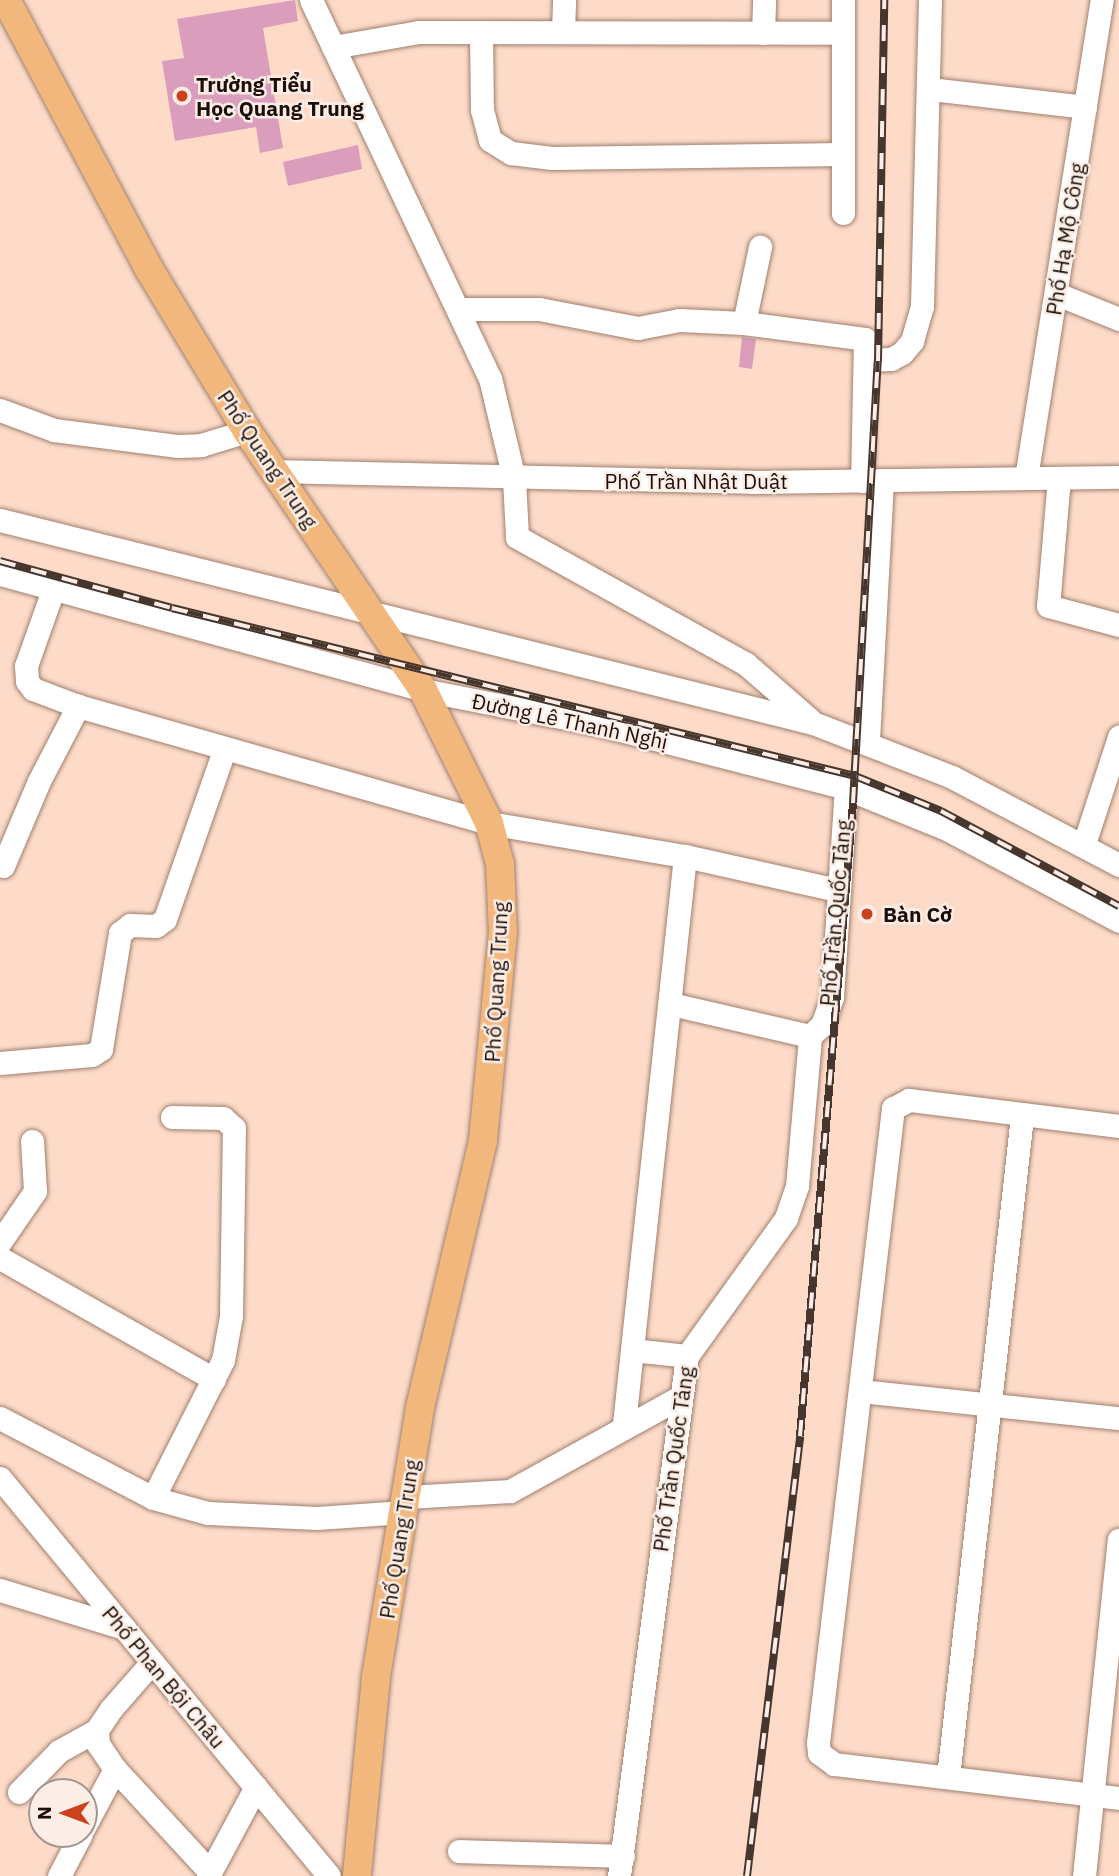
<!DOCTYPE html>
<html>
<head>
<meta charset="utf-8">
<style>
  body { margin:0 }
  #map { position:relative; width:1119px; height:1876px; overflow:hidden; background:#fedbc9; font-family:"IBM Plex Sans",sans-serif }
  div>[style] { position:absolute }
  .building>* { inset:0; background:#da9ebc }
  .roads { filter:drop-shadow(0 0 2px #9f806f) drop-shadow(0 0 2px #9f806f) }
  .minor>* { height:23px; margin:-11.5px; padding:0 11.5px; transform-origin:11.5px; border-radius:11.5px; background:#fff }
  .major>* { height:28px; margin:-14px; padding:0 14px; transform-origin:14px; border-radius:14px; background:#f1b77c }
  .rail>* { height:8px; margin-top:-4px; transform-origin:0; background:repeating-linear-gradient(90deg,#fcede6 0 16px,#46362d 0 32px); box-sizing:border-box; border-block:2px solid #46362d }
  .dots>* { width:19px; height:19px; translate:-50% -50%; box-sizing:border-box; border:4px solid #fcede6; border-radius:50% }
  span { translate:-50% -50%; white-space:nowrap; text-align:center; line-height:1.15; -webkit-text-stroke:5px #fcede6; paint-order:stroke }
  .poi-label { font-size:21px; color:#1b1009; font-weight:700 }
  .left { translate:0 -50%; text-align:left }
  .street-label { font-size:21px; color:#1b1009 }
  .north { position:absolute; left:28px; top:1778px; width:70px; height:70px; box-sizing:border-box; background:#fcede6; border:2px solid #a2958e; border-radius:50%; rotate:270deg; font-size:19px; font-weight:700; line-height:28px; text-align:center; color:#1b1009 }
  .north::after { content:''; display:block; margin:auto; width:24px; height:32px; background:#cb421d; clip-path:polygon(50% 0,100% 100%,50% 72%,0 100%) }
</style>
</head>
<body>
<div id="map">
  <div class="building">
    <div style="clip-path:polygon(295px 0,298px 21px,263px 28px,283px 148px,260px 153px,256px 127px,175px 141px,162px 61px,184px 58px,177px 19px)"></div>
    <div style="clip-path:polygon(358px 145px,362px 169px,288px 186px,283px 162px)"></div>
    <div style="clip-path:polygon(742px 337px,756px 339px,752px 369px,739px 367px)"></div>
  </div>
  <div class="roads">
    <div class="minor">
      <div style="left:311px;top:0;width:418px;rotate:64.7deg"></div>
      <div style="left:490px;top:378px;width:104px;rotate:76.6deg"></div>
      <div style="left:514px;top:479px;width:58px;rotate:87deg"></div>
      <div style="left:517px;top:537px;width:262px;rotate:29deg"></div>
      <div style="left:746px;top:664px;width:84px;rotate:41.1deg"></div>
      <div style="left:843px;top:0;width:213px;rotate:90deg"></div>
      <div style="left:481px;top:32px;width:78px;rotate:89.3deg"></div>
      <div style="left:482px;top:110px;width:31px;rotate:75deg"></div>
      <div style="left:490px;top:140px;width:25px;rotate:32deg"></div>
      <div style="left:511px;top:153px;width:41px;rotate:7deg"></div>
      <div style="left:552px;top:158px;width:291px;rotate:-0.8deg"></div>
      <div style="left:563px;top:32px;width:32px;rotate:-88deg"></div>
      <div style="left:763px;top:33px;width:33px;rotate:-88deg"></div>
      <div style="left:333px;top:47px;width:87px;rotate:-9.9deg"></div>
      <div style="left:419px;top:32px;width:424px;rotate:0.1deg"></div>
      <div style="left:930px;top:89px;width:156px;rotate:6.6deg"></div>
      <div style="left:1057px;top:294px;width:67px;rotate:22deg"></div>
      <div style="left:458px;top:309px;width:81px"></div>
      <div style="left:539px;top:309px;width:101px;rotate:10.9deg"></div>
      <div style="left:638px;top:328px;width:42px;rotate:-11deg"></div>
      <div style="left:679px;top:320px;width:65px;rotate:2.6deg"></div>
      <div style="left:744px;top:323px;width:122px;rotate:7.5deg"></div>
      <div style="left:865px;top:339px;width:142px;rotate:91.2deg"></div>
      <div style="left:744px;top:323px;width:78px;rotate:-78.1deg"></div>
      <div style="left:865px;top:360px;width:26px;rotate:-2deg"></div>
      <div style="left:891px;top:359px;width:13px;rotate:-29deg"></div>
      <div style="left:902px;top:353px;width:16px;rotate:-50deg"></div>
      <div style="left:912px;top:341px;width:36px;rotate:-74deg"></div>
      <div style="left:922px;top:306px;width:306px;rotate:-88.5deg"></div>
      <div style="left:0;top:410px;width:58px;rotate:20.3deg"></div>
      <div style="left:54px;top:430px;width:125px;rotate:7.4deg"></div>
      <div style="left:178px;top:446px;width:23px;rotate:-2deg"></div>
      <div style="left:201px;top:445px;width:48px;rotate:-16.9deg"></div>
      <div style="left:274px;top:471px;width:478px;rotate:1.3deg"></div>
      <div style="left:752px;top:482px;width:367px;rotate:-0.8deg"></div>
      <div style="left:1026px;top:478px;width:484px;rotate:-81deg"></div>
      <div style="left:1059px;top:478px;width:128px;rotate:94.9deg"></div>
      <div style="left:1048px;top:606px;width:73px;rotate:15deg"></div>
      <div style="left:0;top:520px;width:838px;rotate:14.02deg"></div>
      <div style="left:813px;top:723px;width:149px;rotate:21.2deg"></div>
      <div style="left:952px;top:777px;width:189px;rotate:27.8deg"></div>
      <div style="left:0;top:574px;width:439px;rotate:15.3deg"></div>
      <div style="left:423px;top:690px;width:177px;rotate:11.1deg"></div>
      <div style="left:597px;top:724px;width:257px;rotate:14.4deg"></div>
      <div style="left:846px;top:788px;width:109px;rotate:22.1deg"></div>
      <div style="left:947px;top:829px;width:195px;rotate:28.1deg"></div>
      <div style="left:53px;top:590px;width:81px;rotate:109.6deg"></div>
      <div style="left:26px;top:666px;width:15px;rotate:86deg"></div>
      <div style="left:27px;top:681px;width:10px;rotate:53deg"></div>
      <div style="left:33px;top:689px;width:48px;rotate:20.7deg"></div>
      <div style="left:78px;top:706px;width:427px;rotate:15.9deg"></div>
      <div style="left:489px;top:823px;width:199px;rotate:9.6deg"></div>
      <div style="left:685px;top:856px;width:156px;rotate:12.6deg"></div>
      <div style="left:868px;top:740px;width:260px;rotate:-86.9deg"></div>
      <div style="left:1084px;top:844px;width:113px;rotate:-71.9deg"></div>
      <div style="left:3px;top:866px;width:92px;rotate:-67deg"></div>
      <div style="left:39px;top:781px;width:85px;rotate:-62.5deg"></div>
      <div style="left:671px;top:1004px;width:143px;rotate:13deg"></div>
      <div style="left:0;top:1063px;width:92px;rotate:-5deg"></div>
      <div style="left:92px;top:1055px;width:11px;rotate:-34deg"></div>
      <div style="left:101px;top:1049px;width:118px;rotate:-80.7deg"></div>
      <div style="left:120px;top:933px;width:13px;rotate:-39deg"></div>
      <div style="left:130px;top:925px;width:26px;rotate:2deg"></div>
      <div style="left:156px;top:926px;width:11px;rotate:-38deg"></div>
      <div style="left:165px;top:919px;width:181px;rotate:-70.7deg"></div>
      <div style="left:1119px;top:1126px;width:212px;rotate:-172.9deg"></div>
      <div style="left:909px;top:1100px;width:18px;rotate:153deg"></div>
      <div style="left:893px;top:1108px;width:639px;rotate:96.74deg"></div>
      <div style="left:818px;top:1743px;width:10px;rotate:84deg"></div>
      <div style="left:819px;top:1753px;width:19px;rotate:36deg"></div>
      <div style="left:834px;top:1764px;width:287px;rotate:6.8deg"></div>
      <div style="left:0;top:1242px;width:62px;rotate:-55.5deg"></div>
      <div style="left:35px;top:1191px;width:50px;rotate:-93.4deg"></div>
      <div style="left:0;top:1258px;width:246px;rotate:29.5deg"></div>
      <div style="left:632px;top:1350px;width:55px;rotate:6.2deg"></div>
      <div style="left:860px;top:1391px;width:260px;rotate:6deg"></div>
      <div style="left:0;top:1418px;width:173px;rotate:27.6deg"></div>
      <div style="left:153px;top:1498px;width:57px;rotate:15.3deg"></div>
      <div style="left:208px;top:1513px;width:109px;rotate:2.6deg"></div>
      <div style="left:317px;top:1518px;width:87px;rotate:-3.9deg"></div>
      <div style="left:624px;top:1424px;width:571px;rotate:-83.87deg"></div>
      <div style="left:0;top:1478px;width:516px;rotate:50.42deg"></div>
      <div style="left:407px;top:1497px;width:103px;rotate:-3.3deg"></div>
      <div style="left:510px;top:1491px;width:194px;rotate:-28.9deg"></div>
      <div style="left:153px;top:1498px;width:155px;rotate:-63.1deg"></div>
      <div style="left:223px;top:1360px;width:45px;rotate:-79.7deg"></div>
      <div style="left:231px;top:1316px;width:188px;rotate:-89.1deg"></div>
      <div style="left:234px;top:1128px;width:15px;rotate:-138deg"></div>
      <div style="left:223px;top:1118px;width:51px;rotate:-178.9deg"></div>
      <div style="left:0;top:1590px;width:130px;rotate:17deg"></div>
      <div style="left:152px;top:1662px;width:62px;rotate:131.1deg"></div>
      <div style="left:111px;top:1709px;width:25px;rotate:124deg"></div>
      <div style="left:97px;top:1730px;width:14px;rotate:86deg"></div>
      <div style="left:98px;top:1744px;width:30px;rotate:56deg"></div>
      <div style="left:115px;top:1769px;width:140px;rotate:47.3deg"></div>
      <div style="left:948px;top:1777px;width:665px;rotate:-83.61deg"></div>
      <div style="left:19px;top:1792px;width:57px;rotate:-45.7deg"></div>
      <div style="left:59px;top:1751px;width:43px;rotate:-28.9deg"></div>
      <div style="left:84px;top:1827px;width:66px;rotate:-61.9deg"></div>
      <div style="left:459px;top:1851px;width:164px;rotate:1.7deg"></div>
      <div style="left:59px;top:1876px;width:47px;rotate:-62.4deg"></div>
      <div style="left:208px;top:1876px;width:101px;rotate:-61.7deg"></div>
      <div style="left:619px;top:1876px;width:524px;rotate:-82.55deg"></div>
      <div style="left:687px;top:1356px;width:170px;rotate:-54.3deg"></div>
      <div style="left:786px;top:1218px;width:34px;rotate:-71deg"></div>
      <div style="left:797px;top:1186px;width:151px;rotate:-85deg"></div>
      <div style="left:810px;top:1036px;width:16px;rotate:-43deg"></div>
      <div style="left:822px;top:1025px;width:30px;rotate:-70deg"></div>
      <div style="left:832px;top:997px;width:209px;rotate:-86.2deg"></div>
      <div style="left:1084px;top:1876px;width:338px;rotate:-84.1deg"></div>
    </div>
    <div class="major">
      <div style="left:6px;top:0;width:305px;rotate:62deg"></div>
      <div style="left:149px;top:269px;width:189px;rotate:58.8deg"></div>
      <div style="left:247px;top:431px;width:313px;rotate:55.8deg"></div>
      <div style="left:423px;top:690px;width:148px;rotate:63.6deg"></div>
      <div style="left:489px;top:823px;width:42px;rotate:75deg"></div>
      <div style="left:500px;top:864px;width:68px;rotate:87.5deg"></div>
      <div style="left:503px;top:932px;width:210px;rotate:95.5deg"></div>
      <div style="left:483px;top:1141px;width:274px;rotate:103.3deg"></div>
      <div style="left:420px;top:1408px;width:273px;rotate:99.3deg"></div>
      <div style="left:376px;top:1677px;width:200px;rotate:95.5deg"></div>
    </div>
  </div>
  <div class="rail">
    <div style="left:0;top:561px;width:178px;rotate:15.3deg"></div>
    <div style="left:172px;top:608px;width:703px;rotate:13.82deg"></div>
    <div style="left:855px;top:776px;width:93px;rotate:22.1deg"></div>
    <div style="left:941px;top:811px;width:202px;rotate:28.1deg"></div>
    <div style="left:747px;top:1876px;width:443px;rotate:-83.1deg"></div>
    <div style="left:800px;top:1436px;width:635px;rotate:-85.21deg"></div>
    <div style="left:853px;top:803px;width:443px;rotate:-86.8deg"></div>
    <div style="left:878px;top:361px;width:361px;rotate:-89deg"></div>
  </div>
  <div class="dots">
    <div style="left:182px;top:96px;background:#cb421d"></div>
    <div style="left:867px;top:914px;background:#cb421d"></div>
  </div>
  <div class="poi-label">
    <span class="left" style="left:196px;top:96px">Trường Tiểu<br>Học Quang Trung</span>
    <span class="left" style="left:883px;top:914px">Bàn Cờ</span>
  </div>
  <div class="street-label">
    <span style="left:1065px;top:239px;rotate:-81deg">Phố Hạ Mộ Công</span>
    <span style="left:268px;top:459px;rotate:56deg">Phố Quang Trung</span>
    <span style="left:696px;top:481px">Phố Trần Nhật Duật</span>
    <span style="left:570px;top:721px;rotate:12deg">Đường Lê Thanh Nghị</span>
    <span style="left:835px;top:913px;rotate:-85deg">Phố Trần Quốc Tảng</span>
    <span style="left:496px;top:982px;rotate:-87deg">Phố Quang Trung</span>
    <span style="left:673px;top:1459px;rotate:-82deg">Phố Trần Quốc Tảng</span>
    <span style="left:399px;top:1539px;rotate:-81deg">Phố Quang Trung</span>
    <span style="left:164px;top:1677px;rotate:50deg">Phố Phan Bội Châu</span>
  </div>
  <div class="north">N</div>
</div>
</body>
</html>
